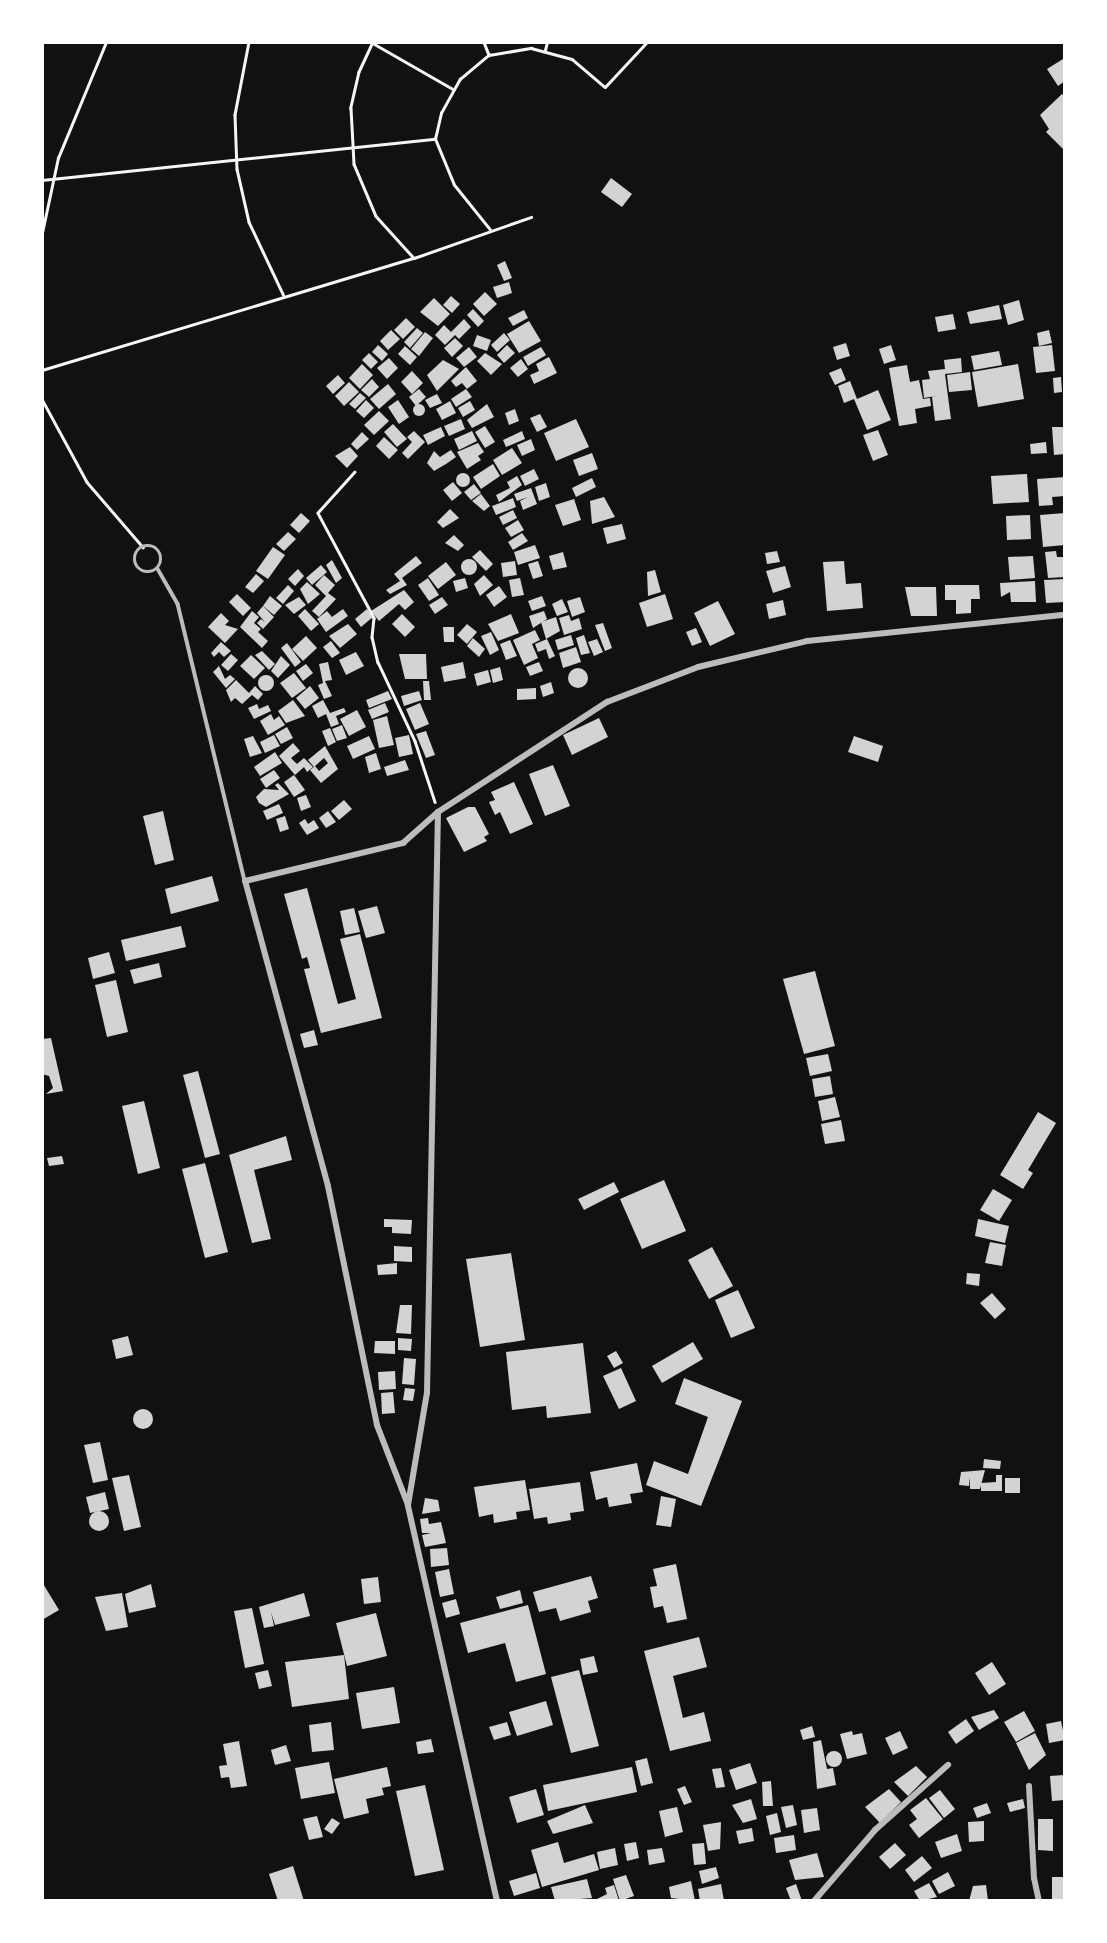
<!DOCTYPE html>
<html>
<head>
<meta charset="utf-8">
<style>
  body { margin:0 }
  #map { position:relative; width:1107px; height:1943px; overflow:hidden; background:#111; font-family:Inter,sans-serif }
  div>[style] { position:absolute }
  .building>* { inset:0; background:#d3d3d3 }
  .round { border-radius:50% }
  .path>* { height:2.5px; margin:-1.25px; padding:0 1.25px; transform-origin:1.25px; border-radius:1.25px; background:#f5f5f5 }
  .service>* { height:3.5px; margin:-1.75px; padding:0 1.75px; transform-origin:1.75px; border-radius:1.75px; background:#bcbcbc }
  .service>.ring { margin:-1.75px; padding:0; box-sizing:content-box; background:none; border:3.5px solid #bcbcbc; border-radius:50% }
  .minor>* { height:6px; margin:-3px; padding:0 3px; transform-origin:3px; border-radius:3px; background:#bcbcbc }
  span { translate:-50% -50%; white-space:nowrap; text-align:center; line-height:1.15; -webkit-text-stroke:5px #fff; paint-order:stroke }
  .frame { position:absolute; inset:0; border:44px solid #fff; pointer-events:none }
</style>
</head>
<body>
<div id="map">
  <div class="building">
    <div style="clip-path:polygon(1063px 59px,1065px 81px,1058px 86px,1047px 69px)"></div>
    <div style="clip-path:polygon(1062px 94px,1065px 97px,1063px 149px,1046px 132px,1049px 129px,1040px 115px)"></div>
    <div style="clip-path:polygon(611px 178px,632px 194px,622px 207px,601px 192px)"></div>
    <div style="clip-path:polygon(505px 261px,512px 278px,504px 281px,497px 265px)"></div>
    <div style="clip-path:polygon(509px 282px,512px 293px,497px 298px,493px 287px)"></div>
    <div style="clip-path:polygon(485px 292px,497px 304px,484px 316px,473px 304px)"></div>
    <div style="clip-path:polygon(451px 296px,460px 304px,452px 313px,443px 305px)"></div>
    <div style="clip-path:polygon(434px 298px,450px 314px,438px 326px,420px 312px)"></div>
    <div style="clip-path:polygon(1019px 300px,1024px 320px,1008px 325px,1003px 305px)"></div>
    <div style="clip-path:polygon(999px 305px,1002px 319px,970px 324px,967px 312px)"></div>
    <div style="clip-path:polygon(473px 309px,484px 321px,478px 327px,467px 315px)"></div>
    <div style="clip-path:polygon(524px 310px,528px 318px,513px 326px,508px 318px)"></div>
    <div style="clip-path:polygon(953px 314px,956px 329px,938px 332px,935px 317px)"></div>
    <div style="clip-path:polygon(406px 318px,415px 327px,403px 339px,394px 330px)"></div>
    <div style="clip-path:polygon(464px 319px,471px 327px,459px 339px,455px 335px,445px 345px,435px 335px,444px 325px,451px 332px)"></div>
    <div style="clip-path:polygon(529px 321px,541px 341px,519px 353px,507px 334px)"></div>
    <div style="clip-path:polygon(417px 328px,423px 333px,410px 348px,404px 342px)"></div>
    <div style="clip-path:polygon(391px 330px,400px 339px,388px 350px,380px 341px)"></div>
    <div style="clip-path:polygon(1049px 330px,1052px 343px,1039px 346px,1037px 333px)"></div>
    <div style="clip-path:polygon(425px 332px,433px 338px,419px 356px,411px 349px)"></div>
    <div style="clip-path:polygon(504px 333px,510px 340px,497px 352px,491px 345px)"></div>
    <div style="clip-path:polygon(477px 335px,491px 340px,487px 351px,473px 346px)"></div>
    <div style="clip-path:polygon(455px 338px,463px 346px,452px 357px,444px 348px)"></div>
    <div style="clip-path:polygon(846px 343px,850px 356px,837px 360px,833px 347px)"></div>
    <div style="clip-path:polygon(378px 345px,388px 354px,382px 361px,372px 352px)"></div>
    <div style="clip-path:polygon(507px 345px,515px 353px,504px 363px,497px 355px)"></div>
    <div style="clip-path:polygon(891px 345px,896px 360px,884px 364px,879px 349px)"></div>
    <div style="clip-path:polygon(1052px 345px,1055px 371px,1036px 373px,1033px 347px)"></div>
    <div style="clip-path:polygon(405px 346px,417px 357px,410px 365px,398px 354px)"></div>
    <div style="clip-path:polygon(469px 347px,477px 357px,464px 367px,456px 358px)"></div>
    <div style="clip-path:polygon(541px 347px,546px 355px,528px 366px,523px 357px)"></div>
    <div style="clip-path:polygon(999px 351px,1002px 365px,974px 370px,971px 356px)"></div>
    <div style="clip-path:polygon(369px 353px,378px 362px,371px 369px,362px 360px)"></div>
    <div style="clip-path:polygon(485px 353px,502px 364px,491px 375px,477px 361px)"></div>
    <div style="clip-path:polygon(549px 357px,557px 373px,534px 384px,530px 375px,539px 371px,536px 364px)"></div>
    <div style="clip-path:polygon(389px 358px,398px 368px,387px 379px,377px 368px)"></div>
    <div style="clip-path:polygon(961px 358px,962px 372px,945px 374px,951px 419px,935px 421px,932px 397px,936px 396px,924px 398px,922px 380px,930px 379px,928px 371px,945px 369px,944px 360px)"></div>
    <div style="clip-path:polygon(521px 359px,528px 369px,518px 377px,510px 368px)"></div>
    <div style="clip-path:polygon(443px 360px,459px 369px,437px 391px,427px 375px)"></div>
    <div style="clip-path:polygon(362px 364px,373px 375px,360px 389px,349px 378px)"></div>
    <div style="clip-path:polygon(1018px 364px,1024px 399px,978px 407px,972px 372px)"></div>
    <div style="clip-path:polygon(907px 365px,910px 382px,919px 380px,923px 399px,930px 398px,931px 406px,915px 409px,917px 423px,899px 426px,889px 368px)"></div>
    <div style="clip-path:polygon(466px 367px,477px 381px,467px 389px,462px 383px,456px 387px,451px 381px)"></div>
    <div style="clip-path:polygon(841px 368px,846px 380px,835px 385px,829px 373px)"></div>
    <div style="clip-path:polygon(412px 371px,423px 383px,412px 394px,401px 382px)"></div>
    <div style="clip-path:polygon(970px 372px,972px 390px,949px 392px,947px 375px)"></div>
    <div style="clip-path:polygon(338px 375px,345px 383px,333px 394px,326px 386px)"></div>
    <div style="clip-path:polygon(1061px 377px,1062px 392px,1054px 393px,1053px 378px)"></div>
    <div style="clip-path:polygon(372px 379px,379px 387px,369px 397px,361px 390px)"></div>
    <div style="clip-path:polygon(850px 381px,857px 399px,878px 390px,891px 420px,867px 430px,854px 399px,844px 403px,838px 386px)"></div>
    <div style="clip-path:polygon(349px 382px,359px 392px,344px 406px,335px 396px)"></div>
    <div style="clip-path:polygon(388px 384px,396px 394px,379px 409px,370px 399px)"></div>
    <div style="clip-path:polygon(419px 389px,426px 397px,416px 406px,409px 397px)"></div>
    <div style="clip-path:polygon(466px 389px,472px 397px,456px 407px,451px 399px)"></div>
    <div style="clip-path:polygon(360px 393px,366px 398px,355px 409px,349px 404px)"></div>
    <div style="clip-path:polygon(437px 394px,442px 403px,430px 408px,425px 400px)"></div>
    <div style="clip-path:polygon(366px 400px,374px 408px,364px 418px,356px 411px)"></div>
    <div style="clip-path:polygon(398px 400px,409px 417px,399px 424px,388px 407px)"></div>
    <div style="clip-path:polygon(450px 401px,456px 413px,442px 420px,436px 409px)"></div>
    <div style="clip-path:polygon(470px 401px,475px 410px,463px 417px,458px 408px)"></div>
    <div class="round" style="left:413px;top:404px;width:12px;height:12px"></div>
    <div style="clip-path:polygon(487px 404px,494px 417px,472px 428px,467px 420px)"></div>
    <div style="clip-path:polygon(515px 409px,519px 421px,509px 425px,505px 413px)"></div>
    <div style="clip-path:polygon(379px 411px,389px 421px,374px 435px,364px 425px)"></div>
    <div style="clip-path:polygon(540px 414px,547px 427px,537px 432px,530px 418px)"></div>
    <div style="clip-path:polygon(461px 419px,465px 429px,449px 436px,444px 426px)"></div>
    <div style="clip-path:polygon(576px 419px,589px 447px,556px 461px,544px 433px)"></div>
    <div style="clip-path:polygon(393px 424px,407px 439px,397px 447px,384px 432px)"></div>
    <div style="clip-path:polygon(485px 426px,495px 442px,485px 448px,475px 432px)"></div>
    <div style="clip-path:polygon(441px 427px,445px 436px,428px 445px,423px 435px)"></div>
    <div style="clip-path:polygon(1052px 427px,1065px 427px,1065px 454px,1054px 455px)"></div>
    <div style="clip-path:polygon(878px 430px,888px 455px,873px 461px,863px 435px)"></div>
    <div style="clip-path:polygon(414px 431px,425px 442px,408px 459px,402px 453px,412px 442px,407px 437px)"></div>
    <div style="clip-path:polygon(472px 431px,477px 441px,459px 450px,454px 439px)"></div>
    <div style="clip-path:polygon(522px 431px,525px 439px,506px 447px,503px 440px)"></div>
    <div style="clip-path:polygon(362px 432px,369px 439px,357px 450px,351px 444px)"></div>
    <div style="clip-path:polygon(384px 437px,398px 450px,389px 459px,376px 446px)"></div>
    <div style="clip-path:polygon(531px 439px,535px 450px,522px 456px,517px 445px)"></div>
    <div style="clip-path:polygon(1046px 442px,1047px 453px,1031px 454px,1030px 444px)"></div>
    <div style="clip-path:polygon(478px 443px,484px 452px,478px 456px,481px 460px,467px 469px,457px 452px)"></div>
    <div style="clip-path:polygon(350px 447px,358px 456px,347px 468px,335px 456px)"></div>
    <div style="clip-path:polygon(512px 448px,522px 463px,502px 475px,493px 460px)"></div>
    <div style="clip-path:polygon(451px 450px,456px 457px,446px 464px,434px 471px,427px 463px,434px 451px,440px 457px)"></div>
    <div style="clip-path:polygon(592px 453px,598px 469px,579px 476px,573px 460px)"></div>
    <div style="clip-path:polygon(493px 464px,500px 476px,481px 489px,473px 477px)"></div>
    <div style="clip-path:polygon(534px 469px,539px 479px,525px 486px,520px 476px)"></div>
    <div class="round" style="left:456px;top:473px;width:14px;height:14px"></div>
    <div style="clip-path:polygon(1027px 474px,1029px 502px,993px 504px,991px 476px)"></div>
    <div style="clip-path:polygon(517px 476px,522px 485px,499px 502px,496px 495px,510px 488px,507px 482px)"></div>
    <div style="clip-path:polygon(1065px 477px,1065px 496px,1052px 497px,1053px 505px,1039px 506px,1037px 479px)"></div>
    <div style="clip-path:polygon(592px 478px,596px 487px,576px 497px,572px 488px)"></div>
    <div style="clip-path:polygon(453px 482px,462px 493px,452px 501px,443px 490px)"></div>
    <div style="clip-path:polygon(546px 483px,550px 497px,539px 501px,535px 487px)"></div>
    <div style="clip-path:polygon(474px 484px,481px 493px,471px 500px,464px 492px)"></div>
    <div style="clip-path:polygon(531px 488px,537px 504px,523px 510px,520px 501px,528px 497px,517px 501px,514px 494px)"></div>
    <div style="clip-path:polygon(481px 494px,490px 506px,484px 511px,472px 501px)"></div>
    <div style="clip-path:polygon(604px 497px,615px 517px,592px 524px,590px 501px)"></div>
    <div style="clip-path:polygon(513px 498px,516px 507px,496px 515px,492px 506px)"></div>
    <div style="clip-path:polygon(574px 499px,581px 520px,563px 526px,555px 505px)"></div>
    <div style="clip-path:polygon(450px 509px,459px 518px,443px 528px,437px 522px)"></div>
    <div style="clip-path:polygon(513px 510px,517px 518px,503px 525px,499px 517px)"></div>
    <div style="clip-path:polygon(301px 513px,310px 521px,299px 533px,290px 525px)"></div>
    <div style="clip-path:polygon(1065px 513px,1065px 545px,1043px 547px,1040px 515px)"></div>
    <div style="clip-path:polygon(1030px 515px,1031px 539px,1007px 540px,1006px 516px)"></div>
    <div style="clip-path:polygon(518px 520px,524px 530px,511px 537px,505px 528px)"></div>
    <div style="clip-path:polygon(622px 524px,626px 539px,607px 544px,603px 528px)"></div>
    <div style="clip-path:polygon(288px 532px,296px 539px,284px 551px,276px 544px)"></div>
    <div style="clip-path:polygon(522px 533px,528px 541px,513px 550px,508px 542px)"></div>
    <div style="clip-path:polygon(454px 535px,464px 545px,458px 551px,445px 543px)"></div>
    <div style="clip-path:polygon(535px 545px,540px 558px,518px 565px,514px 552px)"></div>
    <div style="clip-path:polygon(273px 547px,285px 555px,268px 579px,256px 571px)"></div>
    <div style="clip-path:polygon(480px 550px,493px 564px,486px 571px,472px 557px)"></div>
    <div style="clip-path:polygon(777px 551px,780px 562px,767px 564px,765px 553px)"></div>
    <div style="clip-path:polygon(1056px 551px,1057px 557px,1065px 557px,1065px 577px,1048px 578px,1045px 552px)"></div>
    <div style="clip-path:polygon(563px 552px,567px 567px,553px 570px,549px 556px)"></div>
    <div style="clip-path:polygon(416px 556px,422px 563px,402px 578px,407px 585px,390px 594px,386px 590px,400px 581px,394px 574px)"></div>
    <div style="clip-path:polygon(1033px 556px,1035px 578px,1010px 580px,1008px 557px)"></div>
    <div class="round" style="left:461px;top:559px;width:16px;height:16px"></div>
    <div style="clip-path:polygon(332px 560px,342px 578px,336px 583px,326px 565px)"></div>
    <div style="clip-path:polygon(515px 561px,517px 575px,503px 577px,501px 563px)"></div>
    <div style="clip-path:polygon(538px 561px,543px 576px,533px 579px,528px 564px)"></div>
    <div style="clip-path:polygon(844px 561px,846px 584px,861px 583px,863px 608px,827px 611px,823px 562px)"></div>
    <div style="clip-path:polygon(446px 562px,456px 575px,438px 589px,428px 576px)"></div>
    <div style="clip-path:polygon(321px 565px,327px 572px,312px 585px,306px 578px)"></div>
    <div style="clip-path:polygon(785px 566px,791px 587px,773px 593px,766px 571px)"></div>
    <div style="clip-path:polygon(298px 569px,304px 576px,295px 586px,288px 579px)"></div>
    <div style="clip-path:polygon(655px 570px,661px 592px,648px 596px,647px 572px)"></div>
    <div style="clip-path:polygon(256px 574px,264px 581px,253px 593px,245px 587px)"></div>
    <div style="clip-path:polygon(324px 575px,335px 585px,328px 593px,336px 599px,319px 617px,312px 611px,326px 596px,315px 585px)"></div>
    <div style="clip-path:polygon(484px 575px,493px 585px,480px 596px,474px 584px)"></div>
    <div style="clip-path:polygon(428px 578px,439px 595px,429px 601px,418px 585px)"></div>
    <div style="clip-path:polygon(465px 578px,468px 588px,456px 592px,453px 581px)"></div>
    <div style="clip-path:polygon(520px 578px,524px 595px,512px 597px,509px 580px)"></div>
    <div style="clip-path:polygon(1065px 579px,1065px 602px,1046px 603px,1044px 580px)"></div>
    <div style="clip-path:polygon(1035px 581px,1036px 602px,1011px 602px,1010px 592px,1001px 597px,1000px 583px)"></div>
    <div style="clip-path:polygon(307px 582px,320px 594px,308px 604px,300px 589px)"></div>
    <div style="clip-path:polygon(288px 585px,294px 591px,283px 604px,276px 598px)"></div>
    <div style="clip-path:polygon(945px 585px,979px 585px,980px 599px,971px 599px,971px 613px,956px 614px,956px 600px,945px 600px)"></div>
    <div style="clip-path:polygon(499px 586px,507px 597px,494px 607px,486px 595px)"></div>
    <div style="clip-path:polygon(905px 587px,936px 587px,937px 616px,911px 616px)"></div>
    <div style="clip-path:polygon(404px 590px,414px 602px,405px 610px,399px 604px,379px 621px,371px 611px)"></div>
    <div style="clip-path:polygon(237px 594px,251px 608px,243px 616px,229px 602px)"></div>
    <div style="clip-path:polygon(665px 594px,673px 619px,647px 627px,639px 603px)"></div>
    <div style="clip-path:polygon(270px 596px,282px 606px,274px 615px,263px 606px)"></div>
    <div style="clip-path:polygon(542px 596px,546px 606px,532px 611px,528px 601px)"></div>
    <div style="clip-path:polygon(299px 597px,306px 605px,294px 614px,285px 605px)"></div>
    <div style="clip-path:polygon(442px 597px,448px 605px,435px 614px,429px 605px)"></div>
    <div style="clip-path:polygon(580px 597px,585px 612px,572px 617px,567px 601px)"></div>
    <div style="clip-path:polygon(562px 599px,568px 612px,557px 616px,552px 604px)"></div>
    <div style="clip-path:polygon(783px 600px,786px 615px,769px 619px,766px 604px)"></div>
    <div style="clip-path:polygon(718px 601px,735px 634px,710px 646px,694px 613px)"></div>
    <div style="clip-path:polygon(263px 606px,274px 617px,263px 629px,257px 623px,261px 619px,265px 622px,257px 613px)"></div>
    <div style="clip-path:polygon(305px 609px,319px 624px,311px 631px,298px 616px)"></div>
    <div style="clip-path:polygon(343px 609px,348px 616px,326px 632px,317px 619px,327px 611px,332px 617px)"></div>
    <div style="clip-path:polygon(367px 609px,373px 617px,361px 627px,355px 619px)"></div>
    <div style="clip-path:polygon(252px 611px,259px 617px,254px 623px,261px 629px,258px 632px,268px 641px,262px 648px,240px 627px)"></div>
    <div style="clip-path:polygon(544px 611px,547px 619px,533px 628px,529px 616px)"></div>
    <div style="clip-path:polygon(221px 613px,229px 621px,225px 625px,238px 629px,225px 643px,208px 627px)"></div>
    <div style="clip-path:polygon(402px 614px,415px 627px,405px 637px,392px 624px)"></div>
    <div style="clip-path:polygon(511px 614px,519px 633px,498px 641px,488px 624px)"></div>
    <div style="clip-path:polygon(569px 615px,571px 621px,579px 618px,582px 629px,564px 635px,559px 618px)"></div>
    <div style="clip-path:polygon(556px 617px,560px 631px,546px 639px,541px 622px)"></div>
    <div style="clip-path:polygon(603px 623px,612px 648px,605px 651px,595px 625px)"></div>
    <div style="clip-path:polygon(348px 624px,357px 634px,340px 648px,329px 636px)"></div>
    <div style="clip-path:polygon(467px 624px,477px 632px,467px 644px,457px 635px)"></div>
    <div style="clip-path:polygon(443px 627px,454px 627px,454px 642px,444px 642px)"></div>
    <div style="clip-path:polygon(696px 628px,702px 642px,692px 646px,686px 632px)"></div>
    <div style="clip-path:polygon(535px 630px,540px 640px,532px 644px,538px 658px,524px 665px,513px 640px)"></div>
    <div style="clip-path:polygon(491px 632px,499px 650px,490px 655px,481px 636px)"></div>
    <div style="clip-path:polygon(571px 635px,574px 645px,558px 650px,555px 640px)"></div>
    <div style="clip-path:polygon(584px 635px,590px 653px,581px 655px,576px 638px)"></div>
    <div style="clip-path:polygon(306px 636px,317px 648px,303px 661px,292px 649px)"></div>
    <div style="clip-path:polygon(473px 638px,485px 649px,479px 657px,467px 646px)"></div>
    <div style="clip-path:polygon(547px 639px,555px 656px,549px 659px,546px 649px,538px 652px,535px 644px)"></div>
    <div style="clip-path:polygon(597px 639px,603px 652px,594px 656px,588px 642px)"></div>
    <div style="clip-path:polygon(510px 640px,517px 656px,506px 660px,500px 644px)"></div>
    <div style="clip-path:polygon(331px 641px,340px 653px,332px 658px,323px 647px)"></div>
    <div style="clip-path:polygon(221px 642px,231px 651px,224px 657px,219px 652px,214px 657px,211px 653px)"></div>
    <div style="clip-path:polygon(287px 643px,301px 662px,295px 667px,281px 648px)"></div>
    <div style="clip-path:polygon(576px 647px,581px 662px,563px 668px,559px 653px)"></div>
    <div style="clip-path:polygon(262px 651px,275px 664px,269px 670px,255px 655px)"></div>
    <div style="clip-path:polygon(356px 652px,364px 666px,346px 675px,339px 660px)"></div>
    <div style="clip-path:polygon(231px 654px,238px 660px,228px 671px,221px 665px)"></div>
    <div style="clip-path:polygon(399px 654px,426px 654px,427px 679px,405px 679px)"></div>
    <div style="clip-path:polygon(251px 655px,265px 668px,254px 679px,240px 666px)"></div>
    <div style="clip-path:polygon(281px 656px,290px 665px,278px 678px,271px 671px)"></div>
    <div style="clip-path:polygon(328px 662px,332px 680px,325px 681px,332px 696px,324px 699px,318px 685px,323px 683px,319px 664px)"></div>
    <div style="clip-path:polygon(463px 662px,466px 678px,444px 682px,441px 667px)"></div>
    <div style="clip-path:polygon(539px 662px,543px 671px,530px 676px,526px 667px)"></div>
    <div style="clip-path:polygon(306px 664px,313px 673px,303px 681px,296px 671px)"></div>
    <div style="clip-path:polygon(219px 666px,225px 679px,230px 675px,235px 679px,226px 688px,213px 672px)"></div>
    <div style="clip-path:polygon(500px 667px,503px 680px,493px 683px,490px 670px)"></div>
    <div class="round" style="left:568px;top:668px;width:20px;height:20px"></div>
    <div style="clip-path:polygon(488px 670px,491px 682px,477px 686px,474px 674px)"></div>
    <div style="clip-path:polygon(294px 673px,306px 688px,292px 698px,280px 683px)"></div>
    <div class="round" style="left:258px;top:675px;width:16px;height:16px"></div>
    <div style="clip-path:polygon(236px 680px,249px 693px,255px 686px,263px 694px,258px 700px,252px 695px,242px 704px,235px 698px,231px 702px,226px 690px)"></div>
    <div style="clip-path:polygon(423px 681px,429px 681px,431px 700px,424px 700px)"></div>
    <div style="clip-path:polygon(551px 682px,554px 693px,543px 697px,540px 686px)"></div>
    <div style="clip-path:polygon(310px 686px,319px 698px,305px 709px,296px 698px)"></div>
    <div style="clip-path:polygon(536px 688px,536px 699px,517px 700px,517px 689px)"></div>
    <div style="clip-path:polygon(388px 691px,392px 699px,369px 708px,366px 700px)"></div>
    <div style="clip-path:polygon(419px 691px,422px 700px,404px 706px,401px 696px)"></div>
    <div style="clip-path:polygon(293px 700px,305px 716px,286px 723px,278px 711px)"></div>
    <div style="clip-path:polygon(323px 700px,330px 713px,344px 708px,346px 712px,336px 716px,339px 724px,331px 727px,326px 714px,318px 718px,312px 706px)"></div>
    <div style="clip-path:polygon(385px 703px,389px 712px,372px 719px,368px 710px)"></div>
    <div style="clip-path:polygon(420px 703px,429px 724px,415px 730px,406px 709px)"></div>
    <div style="clip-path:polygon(257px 704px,259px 709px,268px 705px,271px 711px,254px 719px,248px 708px)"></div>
    <div style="clip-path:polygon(357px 710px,366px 727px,349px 736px,340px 719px)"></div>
    <div style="clip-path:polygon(271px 714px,274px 720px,279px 716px,285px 725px,268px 735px,260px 721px)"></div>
    <div style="clip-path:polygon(387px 716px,394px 745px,379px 748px,373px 720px)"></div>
    <div style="clip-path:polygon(599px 718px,608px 737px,572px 755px,563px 735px)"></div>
    <div style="clip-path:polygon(342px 725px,347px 738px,337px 741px,332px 729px)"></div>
    <div style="clip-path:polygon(287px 727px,293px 738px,281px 744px,275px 734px)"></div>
    <div style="clip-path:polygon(330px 728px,336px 742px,328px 746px,322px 731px)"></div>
    <div style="clip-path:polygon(426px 731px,435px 755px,426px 758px,416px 734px)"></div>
    <div style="clip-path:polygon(274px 735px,280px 746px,265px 753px,260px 742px)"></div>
    <div style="clip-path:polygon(409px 735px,413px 754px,399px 757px,395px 738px)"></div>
    <div style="clip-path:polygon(253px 736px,262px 753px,250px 757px,244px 739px)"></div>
    <div style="clip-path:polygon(369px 736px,375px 749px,353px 759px,347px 746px)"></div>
    <div style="clip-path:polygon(854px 736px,883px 746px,878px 762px,848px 752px)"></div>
    <div style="clip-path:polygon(293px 743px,300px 751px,291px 758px,297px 764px,304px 758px,313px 767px,307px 772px,304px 767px,295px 775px,279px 756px)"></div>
    <div style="clip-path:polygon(325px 746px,338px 769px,321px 783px,310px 770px,315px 766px,319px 771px,328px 763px,324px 758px,314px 767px,308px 760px)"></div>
    <div style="clip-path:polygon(275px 752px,282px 763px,260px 776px,254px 767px)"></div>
    <div style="clip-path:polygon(376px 753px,381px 769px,369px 773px,365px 757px)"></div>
    <div style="clip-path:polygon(405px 760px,409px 770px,387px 776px,384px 767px)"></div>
    <div style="clip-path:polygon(553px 765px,570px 806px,545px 816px,529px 774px)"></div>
    <div style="clip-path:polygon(274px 770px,280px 778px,266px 788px,260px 779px)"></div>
    <div style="clip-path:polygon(294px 775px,305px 790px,294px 797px,284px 782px)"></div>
    <div style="clip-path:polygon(514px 782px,533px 824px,510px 834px,500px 812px,495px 815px,489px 802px,495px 800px,491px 792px)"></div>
    <div style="clip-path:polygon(278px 783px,289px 794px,266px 807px,259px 803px,256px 797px,264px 789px,279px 790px,275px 785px)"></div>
    <div style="clip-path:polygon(306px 795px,311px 807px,301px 811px,297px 798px)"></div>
    <div style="clip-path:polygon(344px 800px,352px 809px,339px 820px,331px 811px)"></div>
    <div style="clip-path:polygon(279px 804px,283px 813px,267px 820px,263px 811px)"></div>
    <div style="clip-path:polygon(468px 807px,475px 807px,489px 834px,484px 837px,487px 841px,464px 852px,446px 818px)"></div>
    <div style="clip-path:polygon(163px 811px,174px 860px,155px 865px,143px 816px)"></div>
    <div style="clip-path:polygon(328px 811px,336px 822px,326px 828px,319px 818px)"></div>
    <div style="clip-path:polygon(285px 816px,289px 829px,280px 832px,276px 819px)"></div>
    <div style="clip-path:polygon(305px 819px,308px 824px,314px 820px,319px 828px,307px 835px,299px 823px)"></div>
    <div style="clip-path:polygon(212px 876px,219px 901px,171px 914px,165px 889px)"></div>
    <div style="clip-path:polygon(307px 888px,338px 1004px,356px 999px,340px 939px,360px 934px,382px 1018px,321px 1033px,304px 969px,310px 968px,307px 957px,302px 959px,284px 894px)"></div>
    <div style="clip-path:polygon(377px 906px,385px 933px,366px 938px,358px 911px)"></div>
    <div style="clip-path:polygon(354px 908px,360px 932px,345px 935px,340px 911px)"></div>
    <div style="clip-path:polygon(181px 926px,186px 947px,126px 961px,121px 940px)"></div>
    <div style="clip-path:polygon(109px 952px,115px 973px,93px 979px,88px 958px)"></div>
    <div style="clip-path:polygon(159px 963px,162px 977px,134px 984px,130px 970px)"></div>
    <div style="clip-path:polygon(815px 971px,835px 1046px,804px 1054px,783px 979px)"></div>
    <div style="clip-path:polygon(116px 980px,128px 1032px,107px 1037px,95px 985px)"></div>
    <div style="clip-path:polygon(314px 1030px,318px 1045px,304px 1048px,300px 1034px)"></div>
    <div style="clip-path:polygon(51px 1038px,63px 1091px,46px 1094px,53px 1088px,49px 1076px,42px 1074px,42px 1039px)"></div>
    <div style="clip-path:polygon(828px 1054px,832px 1071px,810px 1076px,806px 1058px)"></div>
    <div style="clip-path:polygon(198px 1071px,220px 1154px,205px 1158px,183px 1075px)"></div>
    <div style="clip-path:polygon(830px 1076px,833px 1094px,815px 1097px,812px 1079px)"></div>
    <div style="clip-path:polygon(835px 1097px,840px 1117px,822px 1121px,818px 1101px)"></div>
    <div style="clip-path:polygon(144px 1101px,160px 1168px,138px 1174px,122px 1106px)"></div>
    <div style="clip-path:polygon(1038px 1112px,1056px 1123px,1028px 1170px,1033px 1173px,1023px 1189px,1000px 1175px)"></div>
    <div style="clip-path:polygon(841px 1120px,845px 1141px,825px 1144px,821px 1124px)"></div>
    <div style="clip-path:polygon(286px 1136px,292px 1160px,254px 1170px,271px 1239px,252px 1243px,229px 1155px)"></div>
    <div style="clip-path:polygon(62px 1156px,64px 1164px,49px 1166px,47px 1158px)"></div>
    <div style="clip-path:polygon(205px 1163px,228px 1252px,205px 1258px,182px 1169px)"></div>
    <div style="clip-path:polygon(664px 1180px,686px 1231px,642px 1249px,620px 1199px)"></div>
    <div style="clip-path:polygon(614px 1182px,619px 1192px,584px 1210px,578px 1199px)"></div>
    <div style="clip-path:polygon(993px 1189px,1012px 1200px,999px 1221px,980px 1210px)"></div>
    <div style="clip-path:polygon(384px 1219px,412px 1220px,411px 1234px,392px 1233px,392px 1227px,384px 1227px)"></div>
    <div style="clip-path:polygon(978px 1219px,1009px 1226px,1005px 1243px,975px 1236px)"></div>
    <div style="clip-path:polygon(990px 1242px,1006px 1245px,1002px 1266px,985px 1263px)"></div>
    <div style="clip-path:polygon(394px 1246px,412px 1247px,412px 1262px,394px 1261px)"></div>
    <div style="clip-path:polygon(712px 1247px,733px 1286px,709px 1299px,688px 1260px)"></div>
    <div style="clip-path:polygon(511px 1253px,525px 1340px,480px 1347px,466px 1259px)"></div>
    <div style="clip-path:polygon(397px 1263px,397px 1274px,378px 1275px,377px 1265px)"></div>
    <div style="clip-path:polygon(967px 1273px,980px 1274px,979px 1286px,966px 1284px)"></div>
    <div style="clip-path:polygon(738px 1290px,755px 1328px,731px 1338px,715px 1300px)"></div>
    <div style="clip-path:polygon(992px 1293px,1006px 1309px,995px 1319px,980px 1303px)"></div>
    <div style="clip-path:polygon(400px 1305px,412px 1305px,411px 1334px,396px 1333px)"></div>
    <div style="clip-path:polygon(128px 1336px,133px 1355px,116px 1359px,112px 1340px)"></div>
    <div style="clip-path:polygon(398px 1338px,412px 1339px,411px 1351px,398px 1350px)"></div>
    <div style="clip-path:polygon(375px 1341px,395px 1341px,395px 1354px,374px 1353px)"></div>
    <div style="clip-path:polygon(693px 1342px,703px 1359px,662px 1383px,652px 1366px)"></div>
    <div style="clip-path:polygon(583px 1343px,591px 1413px,547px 1418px,546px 1406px,512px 1410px,506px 1352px)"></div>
    <div style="clip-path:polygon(616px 1351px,623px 1363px,614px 1368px,607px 1356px)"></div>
    <div style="clip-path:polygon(404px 1358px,416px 1359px,414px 1385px,402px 1384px)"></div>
    <div style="clip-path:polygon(621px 1368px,636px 1401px,619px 1409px,603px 1376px)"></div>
    <div style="clip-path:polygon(395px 1371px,396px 1389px,379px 1390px,378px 1372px)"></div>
    <div style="clip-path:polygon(684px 1378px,742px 1401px,701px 1506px,646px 1485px,654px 1461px,688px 1474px,708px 1417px,675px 1404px)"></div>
    <div style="clip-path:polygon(405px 1388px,415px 1389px,413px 1401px,403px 1400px)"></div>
    <div style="clip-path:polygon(393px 1392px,395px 1413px,382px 1414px,381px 1393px)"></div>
    <div class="round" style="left:133px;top:1409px;width:20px;height:20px"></div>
    <div style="clip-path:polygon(100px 1442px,108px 1480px,93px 1483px,84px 1445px)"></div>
    <div style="clip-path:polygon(984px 1459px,1001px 1461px,1000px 1469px,983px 1468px)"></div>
    <div style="clip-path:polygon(637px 1463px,643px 1492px,630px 1494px,632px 1503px,609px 1507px,607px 1497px,596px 1500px,590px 1472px)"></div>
    <div style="clip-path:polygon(985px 1470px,980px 1489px,970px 1489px,970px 1477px,969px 1486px,959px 1485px,961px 1472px)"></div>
    <div style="clip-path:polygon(129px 1475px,141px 1527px,124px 1531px,112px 1478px)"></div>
    <div style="clip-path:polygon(996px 1475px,1002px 1475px,1002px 1491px,981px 1491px,981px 1483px,996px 1482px)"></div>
    <div style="clip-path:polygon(1005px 1478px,1020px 1478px,1020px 1493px,1005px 1493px)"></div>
    <div style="clip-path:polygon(525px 1480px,530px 1510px,516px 1512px,517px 1519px,494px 1523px,493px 1514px,479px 1517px,474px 1487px)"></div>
    <div style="clip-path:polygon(580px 1482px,584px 1511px,570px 1513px,571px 1520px,548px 1524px,547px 1517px,534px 1519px,529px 1489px)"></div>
    <div style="clip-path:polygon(105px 1492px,109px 1509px,90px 1513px,86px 1497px)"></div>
    <div style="clip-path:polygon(661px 1496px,676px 1499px,671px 1527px,656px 1525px)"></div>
    <div style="clip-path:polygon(425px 1498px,438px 1500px,440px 1511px,422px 1514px)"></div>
    <div class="round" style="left:89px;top:1511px;width:20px;height:20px"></div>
    <div style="clip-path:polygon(428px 1518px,429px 1524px,441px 1522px,446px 1543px,425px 1547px,422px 1535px,431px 1533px,422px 1533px,420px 1519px)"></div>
    <div style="clip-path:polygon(447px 1548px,449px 1565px,431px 1567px,430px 1549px)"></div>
    <div style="clip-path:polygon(676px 1564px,687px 1619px,667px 1623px,663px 1606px,654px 1608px,650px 1587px,657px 1586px,653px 1569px)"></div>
    <div style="clip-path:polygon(449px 1569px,454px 1594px,440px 1597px,435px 1572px)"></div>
    <div style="clip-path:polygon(591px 1576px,598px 1598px,588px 1601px,591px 1612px,560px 1621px,556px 1608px,539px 1612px,533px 1592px)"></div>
    <div style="clip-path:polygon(378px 1577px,381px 1602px,364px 1604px,361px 1579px)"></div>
    <div style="clip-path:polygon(42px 1582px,59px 1610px,42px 1620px)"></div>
    <div style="clip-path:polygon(151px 1584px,156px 1607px,129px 1613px,125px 1594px)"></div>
    <div style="clip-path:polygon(520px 1590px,523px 1603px,500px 1609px,496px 1597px)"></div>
    <div style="clip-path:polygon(122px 1593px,128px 1627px,106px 1631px,95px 1597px)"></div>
    <div style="clip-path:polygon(304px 1593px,310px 1616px,275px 1625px,271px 1612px,274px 1626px,264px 1628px,259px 1607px)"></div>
    <div style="clip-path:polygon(456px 1599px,460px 1614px,446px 1618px,442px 1603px)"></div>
    <div style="clip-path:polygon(528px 1605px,546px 1674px,516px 1682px,505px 1643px,468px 1653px,460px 1623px)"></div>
    <div style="clip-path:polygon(252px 1608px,264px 1664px,245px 1668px,234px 1611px)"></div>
    <div style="clip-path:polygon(376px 1613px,387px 1656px,347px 1666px,336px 1623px)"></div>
    <div style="clip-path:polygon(699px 1637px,707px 1667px,673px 1676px,683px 1718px,704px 1712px,711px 1741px,670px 1751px,644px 1651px)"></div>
    <div style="clip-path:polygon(344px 1655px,349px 1699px,292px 1707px,285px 1662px)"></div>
    <div style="clip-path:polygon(594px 1656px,598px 1672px,583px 1675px,580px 1659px)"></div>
    <div style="clip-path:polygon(992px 1662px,1006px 1684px,989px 1695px,975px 1673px)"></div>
    <div style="clip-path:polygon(268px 1670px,272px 1686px,259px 1689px,255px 1673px)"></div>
    <div style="clip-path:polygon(579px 1670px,599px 1746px,571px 1753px,551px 1677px)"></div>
    <div style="clip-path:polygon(394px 1687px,400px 1723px,362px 1729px,356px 1693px)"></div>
    <div style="clip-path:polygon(546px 1701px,553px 1725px,517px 1736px,509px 1712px)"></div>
    <div style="clip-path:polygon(994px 1710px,999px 1718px,979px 1730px,971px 1717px)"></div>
    <div style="clip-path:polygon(1024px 1711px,1035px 1731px,1016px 1742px,1004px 1722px)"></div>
    <div style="clip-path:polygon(966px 1719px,974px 1731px,956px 1744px,948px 1732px)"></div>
    <div style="clip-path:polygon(1061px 1721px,1065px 1740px,1049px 1743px,1046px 1724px)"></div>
    <div style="clip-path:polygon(331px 1722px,334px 1750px,312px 1752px,309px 1725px)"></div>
    <div style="clip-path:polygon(507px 1722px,511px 1735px,494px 1740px,489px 1727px)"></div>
    <div style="clip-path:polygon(812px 1726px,815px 1737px,803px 1740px,800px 1730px)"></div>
    <div style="clip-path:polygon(852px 1731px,853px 1735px,862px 1733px,867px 1754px,847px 1759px,840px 1734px)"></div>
    <div style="clip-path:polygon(900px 1731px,908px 1748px,893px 1755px,885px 1738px)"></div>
    <div style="clip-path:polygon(1035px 1733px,1046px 1755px,1029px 1770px,1016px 1743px)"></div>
    <div style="clip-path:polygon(431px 1739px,434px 1752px,418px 1754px,416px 1742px)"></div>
    <div style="clip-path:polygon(821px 1740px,827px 1769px,833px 1768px,836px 1785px,817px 1789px,813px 1742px)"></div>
    <div style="clip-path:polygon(239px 1741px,247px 1786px,231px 1788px,229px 1777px,221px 1778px,219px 1766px,227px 1765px,223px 1744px)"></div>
    <div style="clip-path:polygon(286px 1745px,291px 1761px,275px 1765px,271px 1750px)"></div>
    <div class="round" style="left:826px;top:1751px;width:16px;height:16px"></div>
    <div style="clip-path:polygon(647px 1758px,653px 1783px,641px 1786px,635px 1761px)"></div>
    <div style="clip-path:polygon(329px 1762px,335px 1793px,301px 1799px,295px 1768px)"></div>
    <div style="clip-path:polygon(750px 1763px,757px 1783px,736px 1790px,729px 1770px)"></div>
    <div style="clip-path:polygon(916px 1766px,927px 1777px,908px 1796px,894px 1782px)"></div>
    <div style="clip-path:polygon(387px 1767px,391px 1786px,382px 1788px,384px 1795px,366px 1799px,369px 1813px,344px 1819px,334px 1779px)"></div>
    <div style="clip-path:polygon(632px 1767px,637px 1792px,548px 1811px,543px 1785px)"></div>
    <div style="clip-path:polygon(721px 1768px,725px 1787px,716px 1788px,712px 1769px)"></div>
    <div style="clip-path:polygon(1064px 1775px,1065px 1800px,1052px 1801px,1050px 1776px)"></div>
    <div style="clip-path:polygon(771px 1781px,773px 1806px,763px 1806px,762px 1782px)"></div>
    <div style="clip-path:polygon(425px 1785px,444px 1870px,415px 1876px,396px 1791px)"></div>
    <div style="clip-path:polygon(685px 1786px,692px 1802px,684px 1805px,677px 1789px)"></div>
    <div style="clip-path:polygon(536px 1789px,544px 1815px,517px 1823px,509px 1797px)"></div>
    <div style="clip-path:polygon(889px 1789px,901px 1802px,880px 1823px,865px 1807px)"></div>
    <div style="clip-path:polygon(940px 1790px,955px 1809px,944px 1818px,929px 1798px)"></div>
    <div style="clip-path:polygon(926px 1798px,943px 1819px,919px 1838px,909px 1825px,917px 1819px,910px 1810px)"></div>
    <div style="clip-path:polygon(751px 1799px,757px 1819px,743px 1823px,732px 1805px)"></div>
    <div style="clip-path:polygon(1023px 1799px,1025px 1808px,1010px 1812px,1007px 1803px)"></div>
    <div style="clip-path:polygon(987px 1803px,991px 1813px,977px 1818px,973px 1808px)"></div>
    <div style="clip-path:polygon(585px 1805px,593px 1823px,553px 1834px,547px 1821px)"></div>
    <div style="clip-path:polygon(793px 1805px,797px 1825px,786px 1828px,781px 1807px)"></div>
    <div style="clip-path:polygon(677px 1807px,683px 1832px,665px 1837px,659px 1811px)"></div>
    <div style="clip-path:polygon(817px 1808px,820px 1830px,804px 1833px,801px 1810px)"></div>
    <div style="clip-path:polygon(777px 1813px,781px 1832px,770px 1835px,766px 1816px)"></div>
    <div style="clip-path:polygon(317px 1816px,323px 1837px,309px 1840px,303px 1819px)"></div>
    <div style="clip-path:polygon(332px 1818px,340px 1823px,332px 1834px,324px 1829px)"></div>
    <div style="clip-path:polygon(1038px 1819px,1053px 1819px,1053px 1851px,1038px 1850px)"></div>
    <div style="clip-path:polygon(984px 1821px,984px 1841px,969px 1842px,968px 1822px)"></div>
    <div style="clip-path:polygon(721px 1822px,720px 1849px,708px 1851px,703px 1825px)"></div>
    <div style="clip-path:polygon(752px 1828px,754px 1841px,739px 1844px,736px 1831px)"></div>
    <div style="clip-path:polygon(957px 1834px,962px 1851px,941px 1858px,935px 1842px)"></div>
    <div style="clip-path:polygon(794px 1835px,796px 1850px,776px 1853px,774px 1838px)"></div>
    <div style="clip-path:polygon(558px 1842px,564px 1863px,594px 1854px,599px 1870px,542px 1887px,531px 1850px)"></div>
    <div style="clip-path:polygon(636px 1842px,639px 1858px,627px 1861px,624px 1844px)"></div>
    <div style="clip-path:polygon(704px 1843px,706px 1864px,694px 1865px,692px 1844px)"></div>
    <div style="clip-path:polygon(895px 1843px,906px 1855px,890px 1869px,879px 1857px)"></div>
    <div style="clip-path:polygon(615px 1848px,618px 1865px,600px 1869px,597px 1852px)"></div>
    <div style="clip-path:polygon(662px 1848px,665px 1862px,649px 1865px,647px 1850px)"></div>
    <div style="clip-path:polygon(817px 1853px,824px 1877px,795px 1880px,789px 1860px)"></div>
    <div style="clip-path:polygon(922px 1856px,932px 1868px,914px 1882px,905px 1870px)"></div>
    <div style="clip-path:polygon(293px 1866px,304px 1901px,278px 1901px,269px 1874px)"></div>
    <div style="clip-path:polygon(716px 1867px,719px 1878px,702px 1884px,699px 1871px)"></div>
    <div style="clip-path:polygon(948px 1872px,955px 1886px,939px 1894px,932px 1881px)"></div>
    <div style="clip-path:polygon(536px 1873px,540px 1888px,514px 1896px,509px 1881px)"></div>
    <div style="clip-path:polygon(626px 1875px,634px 1896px,620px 1901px,613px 1879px)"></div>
    <div style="clip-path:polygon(1052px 1877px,1065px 1877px,1065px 1899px,1052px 1899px)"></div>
    <div style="clip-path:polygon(587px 1879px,592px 1898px,555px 1901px,551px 1887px)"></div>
    <div style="clip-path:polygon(691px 1881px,695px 1901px,671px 1898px,669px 1887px)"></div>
    <div style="clip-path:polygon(929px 1883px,937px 1897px,920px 1901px,914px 1891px)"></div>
    <div style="clip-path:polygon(721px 1884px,724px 1901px,700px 1901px,698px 1889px)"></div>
    <div style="clip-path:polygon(796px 1884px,802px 1901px,791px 1901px,786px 1888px)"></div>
    <div style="clip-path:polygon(614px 1885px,619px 1901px,593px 1901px,607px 1894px,605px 1888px)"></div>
    <div style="clip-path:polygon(986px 1885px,988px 1901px,969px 1901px,973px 1886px)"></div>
  </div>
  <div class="path">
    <div style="left:249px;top:42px;width:74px;rotate:100.9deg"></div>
    <div style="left:235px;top:115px;width:54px;rotate:87.9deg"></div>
    <div style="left:237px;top:169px;width:54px;rotate:77.2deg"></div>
    <div style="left:249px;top:222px;width:80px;rotate:64.7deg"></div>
    <div style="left:371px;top:42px;width:95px;rotate:29.8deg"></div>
    <div style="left:373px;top:42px;width:33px;rotate:115deg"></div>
    <div style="left:359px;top:72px;width:37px;rotate:103deg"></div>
    <div style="left:351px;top:108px;width:56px;rotate:86.9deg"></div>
    <div style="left:354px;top:164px;width:56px;rotate:67.1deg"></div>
    <div style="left:376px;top:216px;width:55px;rotate:47.9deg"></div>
    <div style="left:484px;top:42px;width:14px;rotate:69deg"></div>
    <div style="left:545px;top:50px;width:8px;rotate:-76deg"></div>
    <div style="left:42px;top:180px;width:395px;rotate:-6deg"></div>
    <div style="left:491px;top:231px;width:59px;rotate:-128.8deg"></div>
    <div style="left:454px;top:185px;width:50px;rotate:-112.4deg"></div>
    <div style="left:435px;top:139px;width:27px;rotate:-77deg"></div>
    <div style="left:441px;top:113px;width:39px;rotate:-61deg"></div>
    <div style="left:460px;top:79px;width:38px;rotate:-40deg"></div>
    <div style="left:489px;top:55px;width:43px;rotate:-9.5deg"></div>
    <div style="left:531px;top:48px;width:42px;rotate:15deg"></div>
    <div style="left:572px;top:59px;width:43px;rotate:40.3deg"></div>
    <div style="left:605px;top:87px;width:62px;rotate:-47deg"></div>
    <div style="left:42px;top:233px;width:77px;rotate:-78deg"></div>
    <div style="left:58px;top:158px;width:126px;rotate:-67.5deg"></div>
    <div style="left:42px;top:370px;width:388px;rotate:-16.8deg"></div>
    <div style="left:414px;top:258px;width:124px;rotate:-19.3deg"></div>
    <div style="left:42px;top:399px;width:94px;rotate:61.5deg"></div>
    <div style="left:87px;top:482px;width:86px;rotate:49.3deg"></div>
    <div style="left:355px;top:472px;width:55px;rotate:132.1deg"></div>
    <div style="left:318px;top:513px;width:119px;rotate:61.9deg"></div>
    <div style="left:374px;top:618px;width:19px;rotate:96deg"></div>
    <div style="left:372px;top:637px;width:26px;rotate:77deg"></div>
    <div style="left:378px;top:662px;width:87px;rotate:64.9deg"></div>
    <div style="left:415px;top:741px;width:64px;rotate:71.8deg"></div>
  </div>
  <div class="service">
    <div class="ring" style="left:135px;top:546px;width:22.5px;height:22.5px"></div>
    <div style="left:158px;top:569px;width:40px;rotate:60.3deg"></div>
    <div style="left:178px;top:604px;width:285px;rotate:76.4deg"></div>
  </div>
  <div class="minor">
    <div style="left:408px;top:1505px;width:114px;rotate:-80.4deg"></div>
    <div style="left:427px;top:1393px;width:581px;rotate:-88.92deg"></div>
    <div style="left:1029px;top:1786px;width:92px;rotate:86.9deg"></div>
    <div style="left:1034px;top:1878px;width:24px;rotate:78deg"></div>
    <div style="left:497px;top:1901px;width:406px;rotate:-102.7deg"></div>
    <div style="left:408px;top:1505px;width:86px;rotate:-111.2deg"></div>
    <div style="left:377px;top:1425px;width:244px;rotate:-101.6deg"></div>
    <div style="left:328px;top:1186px;width:316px;rotate:-105.2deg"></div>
    <div style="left:245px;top:881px;width:163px;rotate:-13.5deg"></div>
    <div style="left:403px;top:843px;width:47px;rotate:-41.5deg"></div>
    <div style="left:438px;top:812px;width:202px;rotate:-33.1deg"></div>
    <div style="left:607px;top:702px;width:97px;rotate:-21deg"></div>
    <div style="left:698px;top:667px;width:112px;rotate:-13.4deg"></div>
    <div style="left:807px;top:641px;width:259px;rotate:-5.8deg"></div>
    <div style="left:814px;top:1901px;width:94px;rotate:-49.3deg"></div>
    <div style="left:875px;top:1830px;width:98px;rotate:-41.7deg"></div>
  </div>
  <div class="frame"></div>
</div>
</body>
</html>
